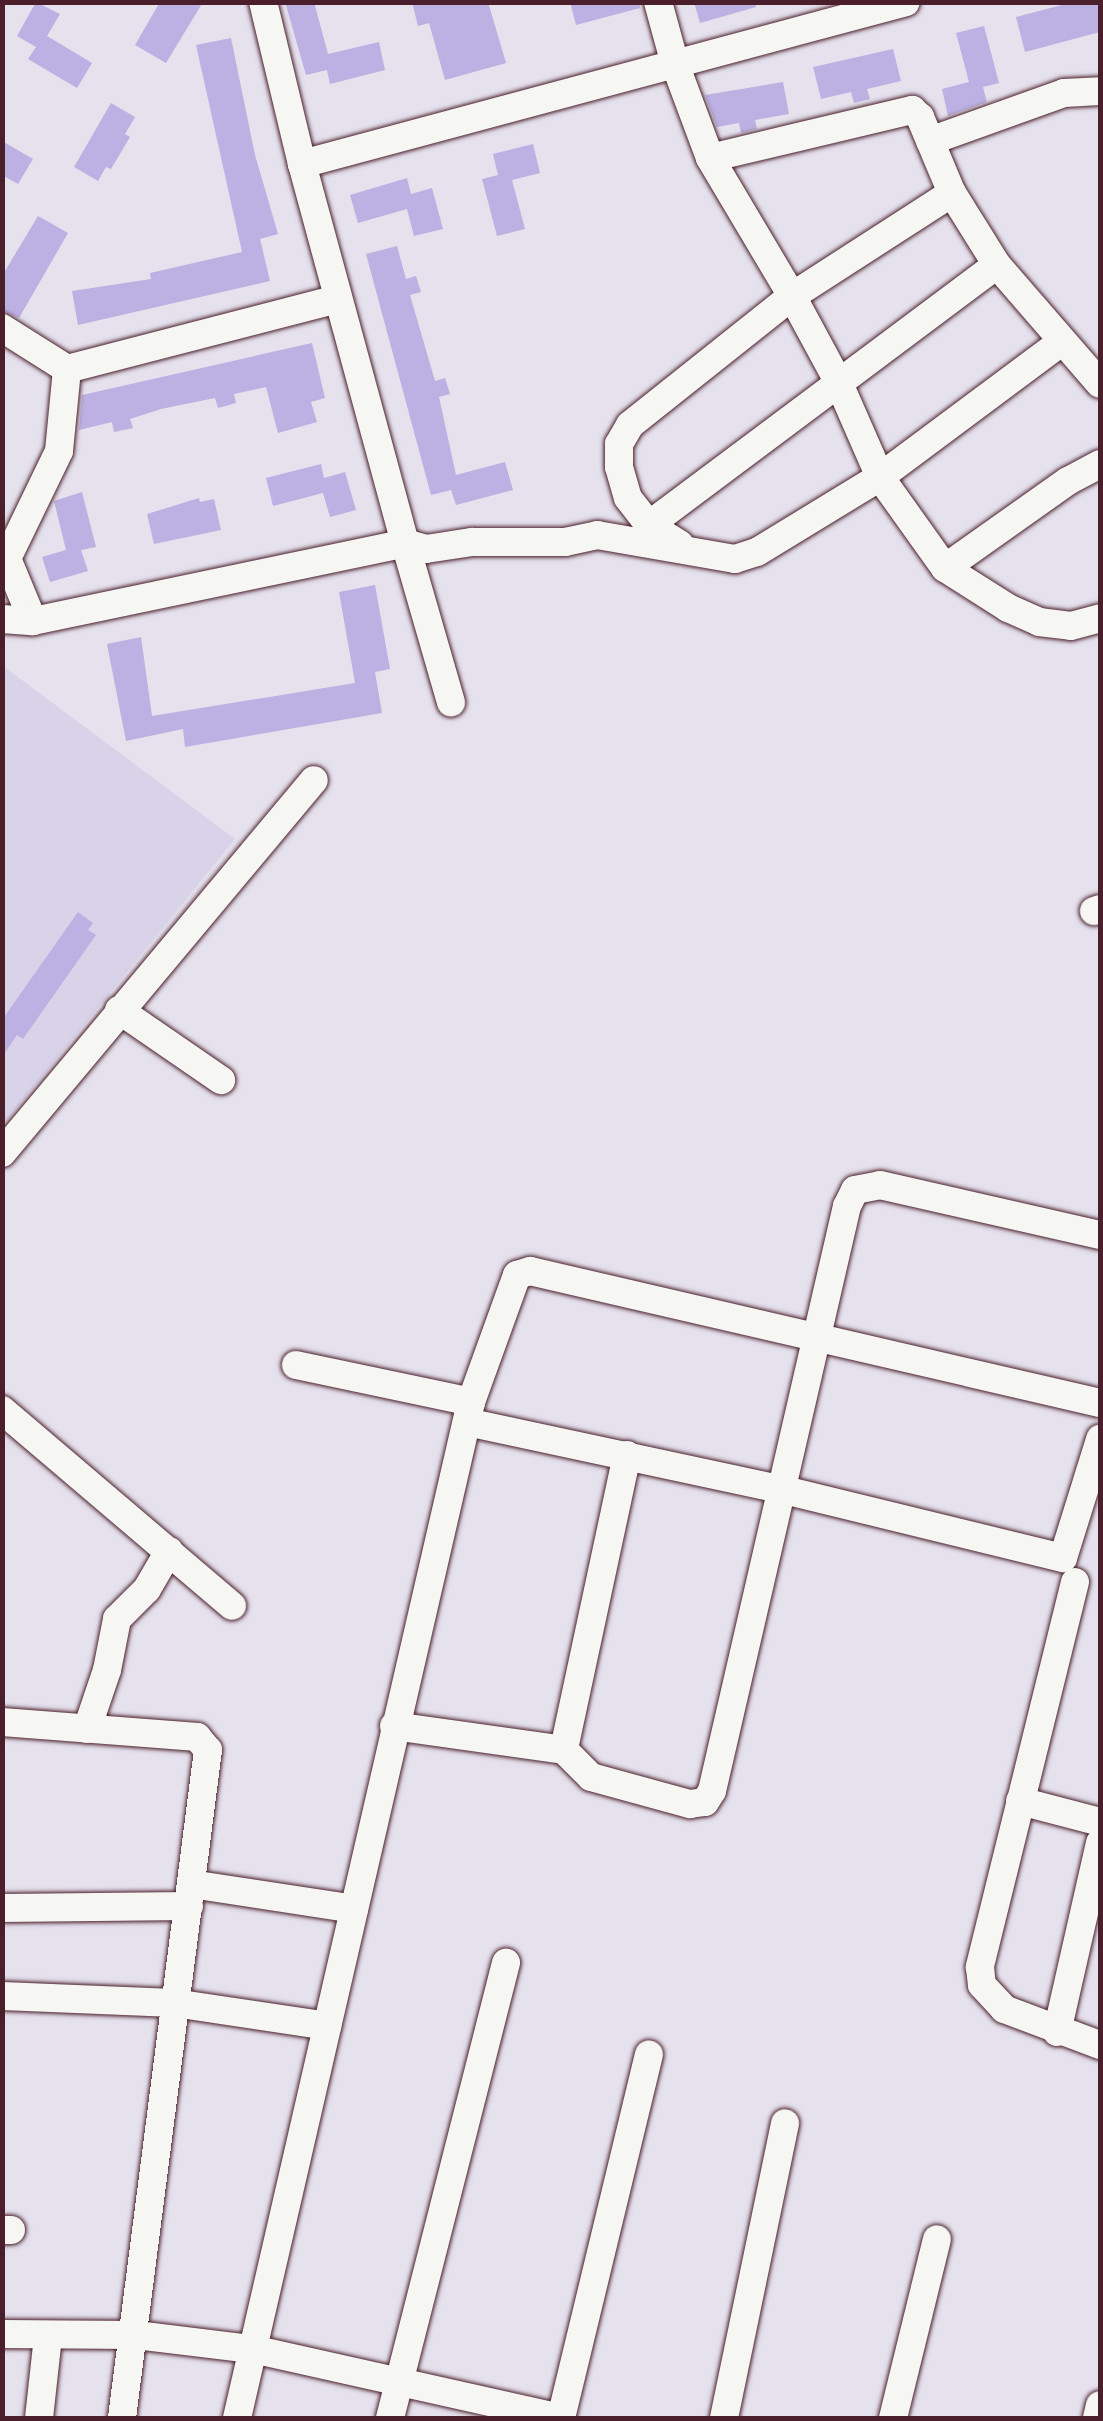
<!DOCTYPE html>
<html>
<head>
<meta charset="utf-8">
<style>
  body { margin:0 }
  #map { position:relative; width:1103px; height:2421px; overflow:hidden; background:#e5e1ed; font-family:"Balsamiq Sans",sans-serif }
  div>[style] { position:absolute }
  .built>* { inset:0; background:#d9d3ea }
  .building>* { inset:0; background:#bcb1e2 }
  .roads { filter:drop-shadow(0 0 2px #4a1f2b) drop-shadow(0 0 2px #4a1f2b) }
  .minor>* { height:28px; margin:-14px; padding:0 14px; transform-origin:14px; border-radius:14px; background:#f6f6f2 }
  span { translate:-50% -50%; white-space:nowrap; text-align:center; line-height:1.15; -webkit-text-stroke:8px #f6f6f2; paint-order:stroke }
  .frame { position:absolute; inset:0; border:5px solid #4a1f2b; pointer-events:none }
</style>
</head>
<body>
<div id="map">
  <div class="built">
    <div style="clip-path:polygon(3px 666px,235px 839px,3px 1125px)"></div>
  </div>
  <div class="building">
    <div style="clip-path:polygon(36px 2px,60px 14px,47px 36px,92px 63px,77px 88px,28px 59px,36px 47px,17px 36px)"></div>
    <div style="clip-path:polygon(160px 2px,203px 2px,166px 63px,135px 45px)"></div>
    <div style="clip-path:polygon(285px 2px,314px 2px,328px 54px,379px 42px,385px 70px,330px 84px,327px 70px,306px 75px)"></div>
    <div style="clip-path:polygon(412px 2px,488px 2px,506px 63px,445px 80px,429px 23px,418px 26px)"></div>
    <div style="clip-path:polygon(570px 2px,639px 2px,640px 8px,576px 25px)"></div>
    <div style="clip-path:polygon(694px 2px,755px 2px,756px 7px,700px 23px)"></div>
    <div style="clip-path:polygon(1073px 2px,1100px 2px,1100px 32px,1025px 52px,1016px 17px)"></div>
    <div style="clip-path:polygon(984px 26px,999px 83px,983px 87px,987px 102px,948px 116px,942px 89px,969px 82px,956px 33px)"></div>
    <div style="clip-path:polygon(231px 38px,255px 155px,278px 234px,260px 239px,270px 281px,78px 325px,72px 291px,151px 279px,150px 273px,242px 252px,196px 45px)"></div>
    <div style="clip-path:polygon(893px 49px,901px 81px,867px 89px,870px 99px,854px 103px,851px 92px,821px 99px,813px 67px)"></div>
    <div style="clip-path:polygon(783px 82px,789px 114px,755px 120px,757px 129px,741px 133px,739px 123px,717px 127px,705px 95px)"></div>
    <div style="clip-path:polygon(111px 103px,135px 117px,125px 134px,130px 137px,111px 169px,106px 167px,98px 181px,74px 167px)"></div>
    <div style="clip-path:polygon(2px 141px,33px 159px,18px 184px,2px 175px)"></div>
    <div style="clip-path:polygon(533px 144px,540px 173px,512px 180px,525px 229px,497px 236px,482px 179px,498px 175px,493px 154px)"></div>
    <div style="clip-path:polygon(407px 178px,411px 194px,432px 188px,443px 229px,414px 236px,407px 209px,358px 223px,350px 195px)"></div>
    <div style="clip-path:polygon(38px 216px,68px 233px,19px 318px,2px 311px,2px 276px)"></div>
    <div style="clip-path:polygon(397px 246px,406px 279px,416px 276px,421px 292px,410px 295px,435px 381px,445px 378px,450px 394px,439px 397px,456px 475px,505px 462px,513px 490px,456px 505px,451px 490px,431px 495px,366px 254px)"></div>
    <div style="clip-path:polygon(312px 343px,325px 398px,311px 402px,317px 422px,278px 433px,266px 387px,234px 394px,236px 403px,218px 408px,215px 398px,161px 409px,130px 419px,133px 428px,114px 432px,112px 422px,79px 430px,82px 395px)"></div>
    <div style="clip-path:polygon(321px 464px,324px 478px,345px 472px,356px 510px,330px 517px,323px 493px,273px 506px,266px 478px)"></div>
    <div style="clip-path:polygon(82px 492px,96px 547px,81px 550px,88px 571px,50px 582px,42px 557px,66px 550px,54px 501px)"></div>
    <div style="clip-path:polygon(199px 498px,200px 502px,214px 499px,221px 530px,154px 544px,147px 514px)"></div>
    <div style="clip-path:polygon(375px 585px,390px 669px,375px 672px,382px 713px,185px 747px,183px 729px,126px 741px,107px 644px,141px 637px,152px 716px,355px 683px,339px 592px)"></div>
    <div style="clip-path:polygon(78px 912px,93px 923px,88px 930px,96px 935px,23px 1039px,17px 1035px,2px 1057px,2px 1020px)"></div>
  </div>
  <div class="roads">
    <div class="minor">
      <div style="left:658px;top:2px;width:64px;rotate:74.7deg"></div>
      <div style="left:675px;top:64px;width:100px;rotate:69.6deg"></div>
      <div style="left:710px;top:158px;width:161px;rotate:59.3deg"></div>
      <div style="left:792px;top:296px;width:207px;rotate:141.5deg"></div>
      <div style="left:630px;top:425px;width:22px;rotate:120deg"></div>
      <div style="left:619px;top:444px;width:23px;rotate:90deg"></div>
      <div style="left:619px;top:467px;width:32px;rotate:74deg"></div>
      <div style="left:628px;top:498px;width:34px;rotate:52deg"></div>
      <div style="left:649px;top:525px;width:36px;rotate:32deg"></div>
      <div style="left:930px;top:141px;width:142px;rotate:-19.7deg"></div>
      <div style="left:1064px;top:93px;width:36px;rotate:-3deg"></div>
      <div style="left:710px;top:158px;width:208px;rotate:-13.4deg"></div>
      <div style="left:912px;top:110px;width:11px;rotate:41deg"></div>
      <div style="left:920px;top:117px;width:82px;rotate:67.2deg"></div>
      <div style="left:952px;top:193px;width:85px;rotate:58deg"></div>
      <div style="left:997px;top:265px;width:157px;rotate:49.1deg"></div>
      <div style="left:302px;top:164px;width:625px;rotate:-15.01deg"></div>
      <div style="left:952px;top:193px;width:190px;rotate:147.2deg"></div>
      <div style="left:792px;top:296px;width:97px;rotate:61.6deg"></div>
      <div style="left:838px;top:381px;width:105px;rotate:66.4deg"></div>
      <div style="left:880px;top:477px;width:226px;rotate:-36.7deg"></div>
      <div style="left:2px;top:328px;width:77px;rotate:32.2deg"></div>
      <div style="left:67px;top:369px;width:280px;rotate:-14.5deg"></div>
      <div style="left:649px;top:525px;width:434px;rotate:-36.8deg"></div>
      <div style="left:405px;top:543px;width:22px;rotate:16deg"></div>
      <div style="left:426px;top:549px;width:47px;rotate:-8.7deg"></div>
      <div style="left:472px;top:542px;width:93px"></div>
      <div style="left:565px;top:542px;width:33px;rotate:-12deg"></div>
      <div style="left:597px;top:535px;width:140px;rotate:9.9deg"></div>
      <div style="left:735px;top:559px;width:23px;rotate:-18deg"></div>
      <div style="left:757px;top:552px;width:144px;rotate:-31.4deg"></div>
      <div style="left:880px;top:477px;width:112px;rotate:54.5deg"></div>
      <div style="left:945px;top:568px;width:75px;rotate:32.4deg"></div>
      <div style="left:1008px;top:608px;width:34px;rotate:24deg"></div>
      <div style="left:1039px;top:622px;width:32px;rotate:7deg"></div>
      <div style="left:1071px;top:626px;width:30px;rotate:-15deg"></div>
      <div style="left:405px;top:543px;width:166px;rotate:73.9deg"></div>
      <div style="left:8px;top:561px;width:65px;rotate:67.4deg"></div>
      <div style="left:945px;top:568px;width:151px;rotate:-35.3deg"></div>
      <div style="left:1068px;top:481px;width:36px;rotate:-28deg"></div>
      <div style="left:2px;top:569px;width:131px;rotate:-64.2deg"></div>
      <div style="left:59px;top:451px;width:82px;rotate:-84.4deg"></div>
      <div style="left:2px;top:619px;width:31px;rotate:4deg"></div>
      <div style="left:33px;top:621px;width:380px;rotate:-11.8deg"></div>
      <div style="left:405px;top:543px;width:393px;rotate:-105.2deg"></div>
      <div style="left:302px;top:164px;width:167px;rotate:-103.5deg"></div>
      <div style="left:1094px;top:911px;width:6px;rotate:-18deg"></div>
      <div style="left:119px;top:1010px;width:124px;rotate:34.5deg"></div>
      <div style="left:2px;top:1153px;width:486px;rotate:-50.1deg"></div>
      <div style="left:296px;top:1365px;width:179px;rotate:11.9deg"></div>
      <div style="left:2px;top:1410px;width:302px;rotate:40.4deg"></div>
      <div style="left:467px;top:1422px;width:324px;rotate:12.1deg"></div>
      <div style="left:784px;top:1490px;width:287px;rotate:13.7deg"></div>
      <div style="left:1063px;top:1558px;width:125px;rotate:-72.7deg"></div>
      <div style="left:627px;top:1455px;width:302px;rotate:102.1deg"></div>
      <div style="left:564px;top:1750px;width:38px;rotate:45deg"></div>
      <div style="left:591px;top:1777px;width:103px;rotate:15.3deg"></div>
      <div style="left:690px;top:1804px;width:15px;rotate:-8deg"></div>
      <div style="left:705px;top:1802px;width:13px;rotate:-58deg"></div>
      <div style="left:712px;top:1791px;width:600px;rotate:-77.01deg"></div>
      <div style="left:847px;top:1206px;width:18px;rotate:-63deg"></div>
      <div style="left:855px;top:1190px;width:25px;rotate:-11deg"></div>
      <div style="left:880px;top:1185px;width:226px;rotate:12.8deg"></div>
      <div style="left:1075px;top:1582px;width:397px;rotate:103.9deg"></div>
      <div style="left:980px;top:1967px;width:18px;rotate:84deg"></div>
      <div style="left:982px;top:1985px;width:33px;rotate:47deg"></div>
      <div style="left:1004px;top:2009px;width:103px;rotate:20.6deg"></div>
      <div style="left:2px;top:1722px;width:196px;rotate:4.4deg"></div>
      <div style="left:197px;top:1737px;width:17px;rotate:50deg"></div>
      <div style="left:208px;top:1750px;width:674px;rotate:97.34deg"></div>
      <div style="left:394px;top:1726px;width:172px;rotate:8deg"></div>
      <div style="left:87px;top:1729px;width:62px;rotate:-71.3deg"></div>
      <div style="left:107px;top:1670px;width:52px;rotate:-78.9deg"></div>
      <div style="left:117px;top:1619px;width:42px;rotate:-45deg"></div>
      <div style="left:147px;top:1589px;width:44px;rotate:-59.9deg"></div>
      <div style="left:1020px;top:1801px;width:83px;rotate:14.7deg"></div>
      <div style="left:191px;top:1884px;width:165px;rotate:8.7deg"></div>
      <div style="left:2px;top:1908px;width:187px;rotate:-0.6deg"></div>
      <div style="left:2px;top:1996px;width:172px;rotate:2.3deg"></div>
      <div style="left:174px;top:2003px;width:155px;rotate:8.5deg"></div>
      <div style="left:1057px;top:2032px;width:194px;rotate:-77.2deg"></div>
      <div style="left:2px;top:2230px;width:9px"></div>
      <div style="left:2px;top:2334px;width:134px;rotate:0.4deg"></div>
      <div style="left:136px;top:2335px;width:117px;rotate:6.9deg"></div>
      <div style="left:252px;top:2349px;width:317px;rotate:12.6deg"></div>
      <div style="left:39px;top:2418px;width:82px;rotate:-83.7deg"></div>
      <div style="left:237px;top:2418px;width:1043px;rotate:-77.03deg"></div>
      <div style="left:471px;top:1402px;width:135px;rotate:-70.1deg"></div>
      <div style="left:517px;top:1275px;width:14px;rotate:-17deg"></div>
      <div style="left:530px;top:1271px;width:585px;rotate:13.04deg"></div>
      <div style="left:390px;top:2418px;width:470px;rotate:-75.7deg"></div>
      <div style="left:561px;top:2418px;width:374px;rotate:-76.4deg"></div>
      <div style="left:724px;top:2418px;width:301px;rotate:-78.3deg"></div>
      <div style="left:893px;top:2418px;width:184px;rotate:-76.2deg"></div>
      <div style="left:1097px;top:2418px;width:13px;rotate:-77deg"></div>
    </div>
  </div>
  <div class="frame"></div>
</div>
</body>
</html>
